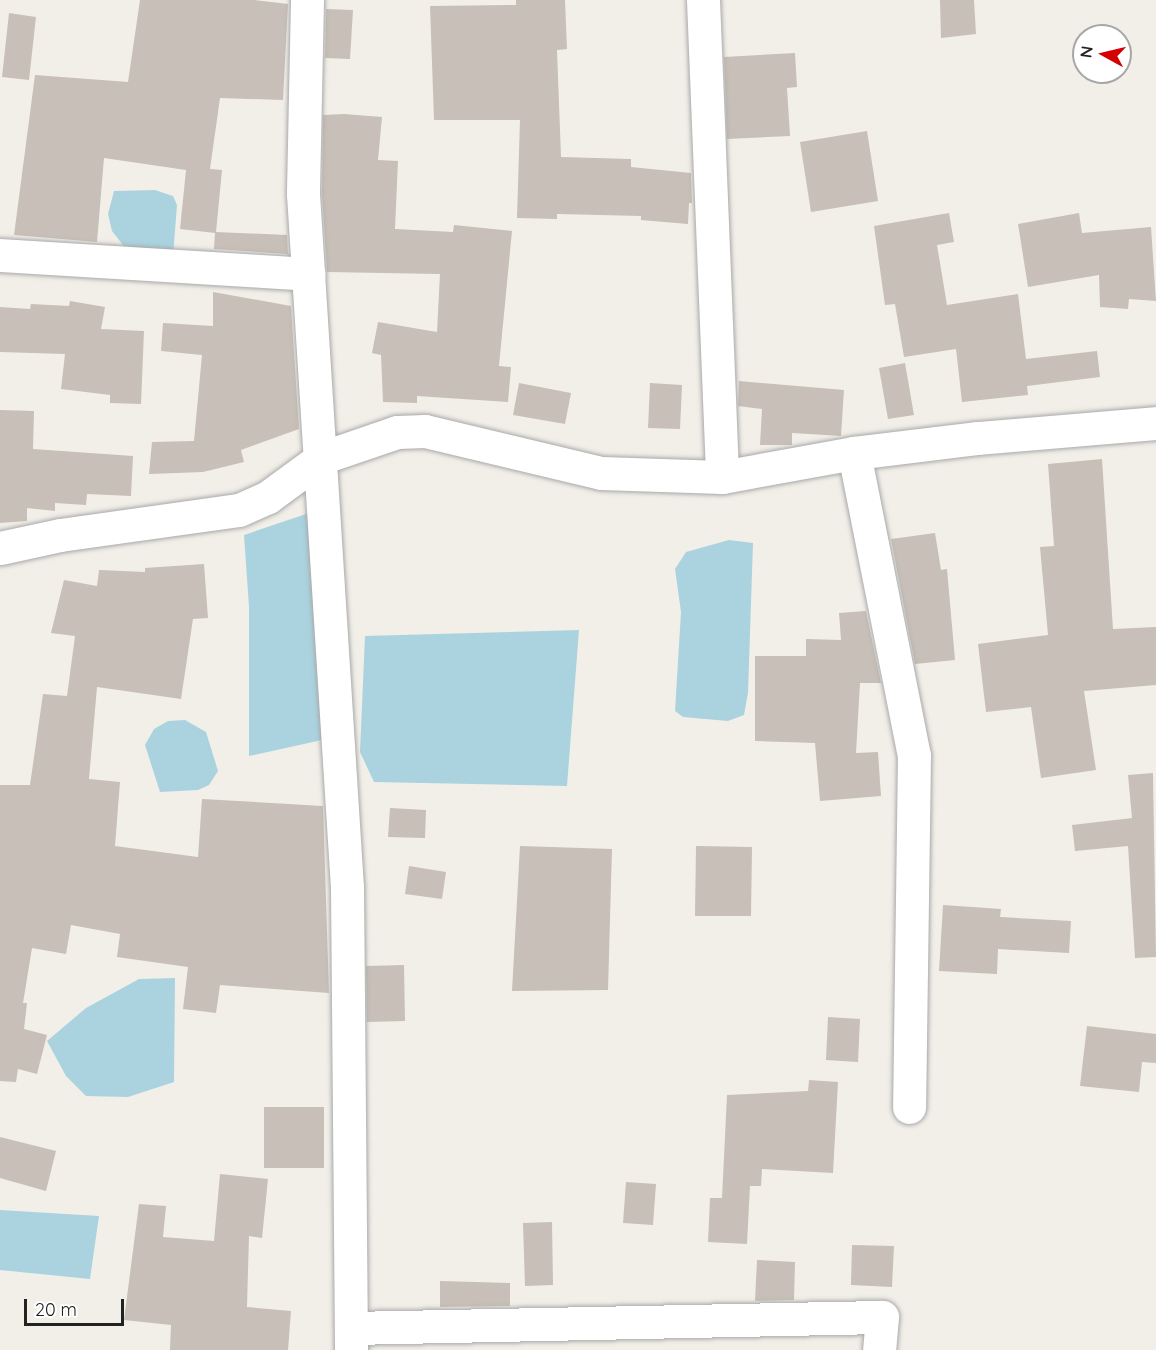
<!DOCTYPE html>
<html>
<head>
<meta charset="utf-8">
<style>
  body { margin:0 }
  #map { position:relative; width:1156px; height:1350px; overflow:hidden; background:#f2efe9; font-family:Quicksand,sans-serif }
  div>[style] { position:absolute }
  .water>* { inset:0; background:#aad3df }
  .building>* { inset:0; background:#c7bfb8 }
  .roads { filter:drop-shadow(0 0 2px #a9a9a9) drop-shadow(0 0 2px #a9a9a9) }
  .minor>* { height:33px; margin:-16.5px; padding:0 16.5px; transform-origin:16.5px; border-radius:16.5px; background:#fff }
  span { translate:-50% -50%; white-space:nowrap; text-align:center; line-height:1.15; -webkit-text-stroke:4.5px #fff; paint-order:stroke }
  .north { position:absolute; left:1072px; top:24px; width:60px; height:60px; box-sizing:border-box; background:#fff; border:2px solid #a7a7a7; border-radius:50%; rotate:278deg; font-size:16px; font-weight:700; line-height:24px; text-align:center; color:#222 }
  .north::after { content:''; display:block; margin:auto; width:21px; height:27px; background:#d40000; clip-path:polygon(50% 0,100% 100%,50% 72%,0 100%) }
  .scale { position:absolute; left:24px; top:1299px; width:100px; height:27px; box-sizing:border-box; border:3px solid #222; border-top:0; padding-left:8px; font-size:18px; line-height:21px; white-space:nowrap; color:#222; -webkit-text-stroke:4px #fff; paint-order:stroke }
</style>
</head>
<body>
<div id="map">
  <div class="water">
    <div style="clip-path:polygon(155px 190px,173px 196px,177px 205px,173px 256px,130px 254px,112px 231px,108px 214px,114px 191px)"></div>
    <div style="clip-path:polygon(312px 512px,322px 740px,249px 756px,249px 607px,244px 535px)"></div>
    <div style="clip-path:polygon(729px 540px,753px 543px,748px 693px,744px 715px,728px 721px,683px 717px,675px 711px,681px 612px,675px 569px,686px 552px)"></div>
    <div style="clip-path:polygon(579px 630px,567px 786px,374px 782px,360px 752px,365px 636px)"></div>
    <div style="clip-path:polygon(185px 720px,206px 732px,218px 771px,209px 785px,198px 790px,160px 792px,145px 745px,154px 729px,168px 721px)"></div>
    <div style="clip-path:polygon(175px 978px,174px 1082px,128px 1097px,86px 1096px,66px 1076px,47px 1041px,86px 1008px,139px 979px)"></div>
    <div style="clip-path:polygon(0 1210px,99px 1216px,90px 1279px,0 1270px)"></div>
  </div>
  <div class="building">
    <div style="clip-path:polygon(140px 0,254px 0,288px 4px,283px 100px,220px 98px,210px 169px,222px 170px,216px 232px,287px 235px,288px 254px,214px 249px,215px 233px,180px 229px,186px 170px,104px 158px,97px 242px,14px 235px,35px 75px,128px 82px)"></div>
    <div style="clip-path:polygon(516px 0,565px 0,567px 49px,557px 50px,561px 157px,631px 159px,631px 167px,691px 173px,692px 203px,689px 203px,688px 224px,641px 220px,641px 216px,557px 214px,557px 219px,517px 218px,520px 120px,434px 120px,430px 6px,516px 5px)"></div>
    <div style="clip-path:polygon(940px 0,974px 0,976px 34px,941px 38px)"></div>
    <div style="clip-path:polygon(326px 9px,353px 10px,350px 59px,325px 58px)"></div>
    <div style="clip-path:polygon(9px 13px,36px 17px,29px 80px,2px 77px)"></div>
    <div style="clip-path:polygon(795px 53px,797px 87px,787px 88px,790px 136px,727px 139px,724px 57px)"></div>
    <div style="clip-path:polygon(344px 114px,382px 117px,378px 160px,398px 161px,395px 229px,453px 232px,454px 225px,512px 231px,499px 366px,511px 367px,508px 402px,417px 396px,417px 403px,383px 402px,381px 355px,372px 353px,378px 322px,437px 332px,440px 274px,327px 272px,322px 194px,323px 115px)"></div>
    <div style="clip-path:polygon(867px 131px,878px 201px,811px 212px,800px 142px)"></div>
    <div style="clip-path:polygon(949px 213px,954px 242px,937px 245px,947px 305px,1018px 294px,1026px 359px,1097px 351px,1100px 377px,1027px 386px,1028px 395px,962px 402px,956px 349px,904px 357px,895px 304px,885px 305px,874px 226px)"></div>
    <div style="clip-path:polygon(1079px 213px,1082px 233px,1151px 227px,1156px 301px,1129px 299px,1128px 309px,1100px 307px,1099px 275px,1028px 287px,1018px 224px)"></div>
    <div style="clip-path:polygon(213px 292px,291px 306px,299px 429px,241px 450px,244px 462px,203px 472px,149px 474px,152px 442px,194px 441px,202px 355px,161px 351px,163px 323px,213px 326px)"></div>
    <div style="clip-path:polygon(70px 301px,105px 307px,101px 329px,144px 331px,141px 404px,110px 403px,110px 395px,61px 389px,65px 354px,0 352px,0 307px,30px 309px,31px 304px,69px 306px)"></div>
    <div style="clip-path:polygon(905px 363px,914px 415px,888px 419px,879px 368px)"></div>
    <div style="clip-path:polygon(739px 381px,844px 390px,841px 436px,792px 433px,792px 445px,760px 445px,762px 409px,738px 406px)"></div>
    <div style="clip-path:polygon(519px 383px,571px 393px,565px 424px,513px 415px)"></div>
    <div style="clip-path:polygon(650px 383px,682px 385px,680px 429px,648px 428px)"></div>
    <div style="clip-path:polygon(0 410px,34px 411px,33px 449px,133px 456px,131px 496px,87px 494px,86px 505px,55px 503px,55px 511px,27px 508px,27px 521px,0 523px)"></div>
    <div style="clip-path:polygon(1102px 459px,1113px 629px,1156px 627px,1156px 685px,1084px 691px,1096px 770px,1041px 778px,1031px 707px,986px 712px,978px 644px,1048px 635px,1040px 547px,1054px 546px,1048px 464px)"></div>
    <div style="clip-path:polygon(935px 533px,941px 570px,947px 569px,955px 660px,915px 664px,891px 539px)"></div>
    <div style="clip-path:polygon(204px 564px,208px 618px,193px 619px,181px 699px,97px 687px,89px 779px,120px 782px,115px 846px,198px 857px,202px 799px,323px 806px,329px 993px,220px 985px,216px 1013px,183px 1009px,188px 967px,117px 957px,120px 934px,71px 925px,66px 954px,32px 948px,23px 1003px,27px 1003px,24px 1029px,47px 1035px,37px 1074px,18px 1069px,16px 1082px,0 1081px,0 785px,30px 785px,43px 694px,67px 696px,75px 636px,51px 633px,64px 580px,97px 586px,99px 570px,145px 572px,145px 568px)"></div>
    <div style="clip-path:polygon(866px 611px,881px 683px,860px 683px,856px 753px,878px 752px,881px 796px,820px 801px,815px 743px,755px 741px,755px 656px,806px 656px,806px 639px,841px 640px,839px 613px)"></div>
    <div style="clip-path:polygon(1153px 773px,1156px 957px,1135px 958px,1128px 846px,1075px 851px,1072px 825px,1132px 818px,1128px 775px)"></div>
    <div style="clip-path:polygon(390px 808px,426px 810px,425px 838px,388px 837px)"></div>
    <div style="clip-path:polygon(520px 846px,612px 849px,608px 990px,512px 991px)"></div>
    <div style="clip-path:polygon(696px 846px,752px 847px,751px 916px,695px 916px)"></div>
    <div style="clip-path:polygon(409px 866px,446px 872px,442px 899px,405px 894px)"></div>
    <div style="clip-path:polygon(943px 905px,1001px 909px,1000px 917px,1071px 921px,1069px 953px,998px 949px,997px 974px,939px 971px)"></div>
    <div style="clip-path:polygon(404px 965px,405px 1021px,367px 1022px,366px 966px)"></div>
    <div style="clip-path:polygon(828px 1017px,860px 1019px,858px 1062px,826px 1060px)"></div>
    <div style="clip-path:polygon(1087px 1026px,1156px 1034px,1156px 1063px,1142px 1062px,1139px 1092px,1080px 1086px)"></div>
    <div style="clip-path:polygon(809px 1080px,838px 1082px,833px 1173px,762px 1169px,761px 1186px,750px 1186px,747px 1244px,708px 1242px,710px 1198px,722px 1198px,727px 1095px,808px 1091px)"></div>
    <div style="clip-path:polygon(264px 1107px,324px 1107px,324px 1168px,264px 1168px)"></div>
    <div style="clip-path:polygon(0 1137px,56px 1151px,46px 1191px,0 1178px)"></div>
    <div style="clip-path:polygon(220px 1174px,268px 1179px,262px 1238px,249px 1236px,247px 1307px,291px 1311px,288px 1350px,170px 1350px,171px 1325px,124px 1320px,139px 1204px,166px 1206px,163px 1237px,214px 1241px)"></div>
    <div style="clip-path:polygon(626px 1182px,656px 1184px,653px 1225px,623px 1223px)"></div>
    <div style="clip-path:polygon(552px 1222px,553px 1285px,525px 1286px,523px 1223px)"></div>
    <div style="clip-path:polygon(852px 1245px,894px 1246px,892px 1287px,851px 1285px)"></div>
    <div style="clip-path:polygon(757px 1260px,795px 1262px,794px 1300px,755px 1301px)"></div>
    <div style="clip-path:polygon(440px 1281px,510px 1283px,510px 1306px,440px 1307px)"></div>
  </div>
  <div class="roads">
    <div class="minor">
      <div style="left:307px;top:0;width:194px;rotate:91.2deg"></div>
      <div style="left:303px;top:194px;width:694px;rotate:86.37deg"></div>
      <div style="left:347px;top:887px;width:463px;rotate:89.5deg"></div>
      <div style="left:703px;top:0;width:477px;rotate:87.7deg"></div>
      <div style="left:0;top:255px;width:309px;rotate:3.5deg"></div>
      <div style="left:854px;top:453px;width:308px;rotate:78.8deg"></div>
      <div style="left:914px;top:755px;width:352px;rotate:90.8deg"></div>
      <div style="left:0;top:548px;width:61px;rotate:-12.2deg"></div>
      <div style="left:60px;top:535px;width:181px;rotate:-8deg"></div>
      <div style="left:239px;top:510px;width:32px;rotate:-24deg"></div>
      <div style="left:268px;top:497px;width:66px;rotate:-36.3deg"></div>
      <div style="left:321px;top:458px;width:80px;rotate:-18.9deg"></div>
      <div style="left:397px;top:432px;width:28px;rotate:-2deg"></div>
      <div style="left:425px;top:431px;width:181px;rotate:13.4deg"></div>
      <div style="left:601px;top:473px;width:121px;rotate:1.9deg"></div>
      <div style="left:722px;top:477px;width:134px;rotate:-10.3deg"></div>
      <div style="left:854px;top:453px;width:125px;rotate:-6.9deg"></div>
      <div style="left:978px;top:438px;width:179px;rotate:-4.8deg"></div>
      <div style="left:351px;top:1328px;width:531px;rotate:-1.19deg"></div>
      <div style="left:882px;top:1317px;width:33px;rotate:95deg"></div>
    </div>
  </div>
  <div class="north">N</div>
  <div class="scale">20 m</div>
</div>
</body>
</html>
